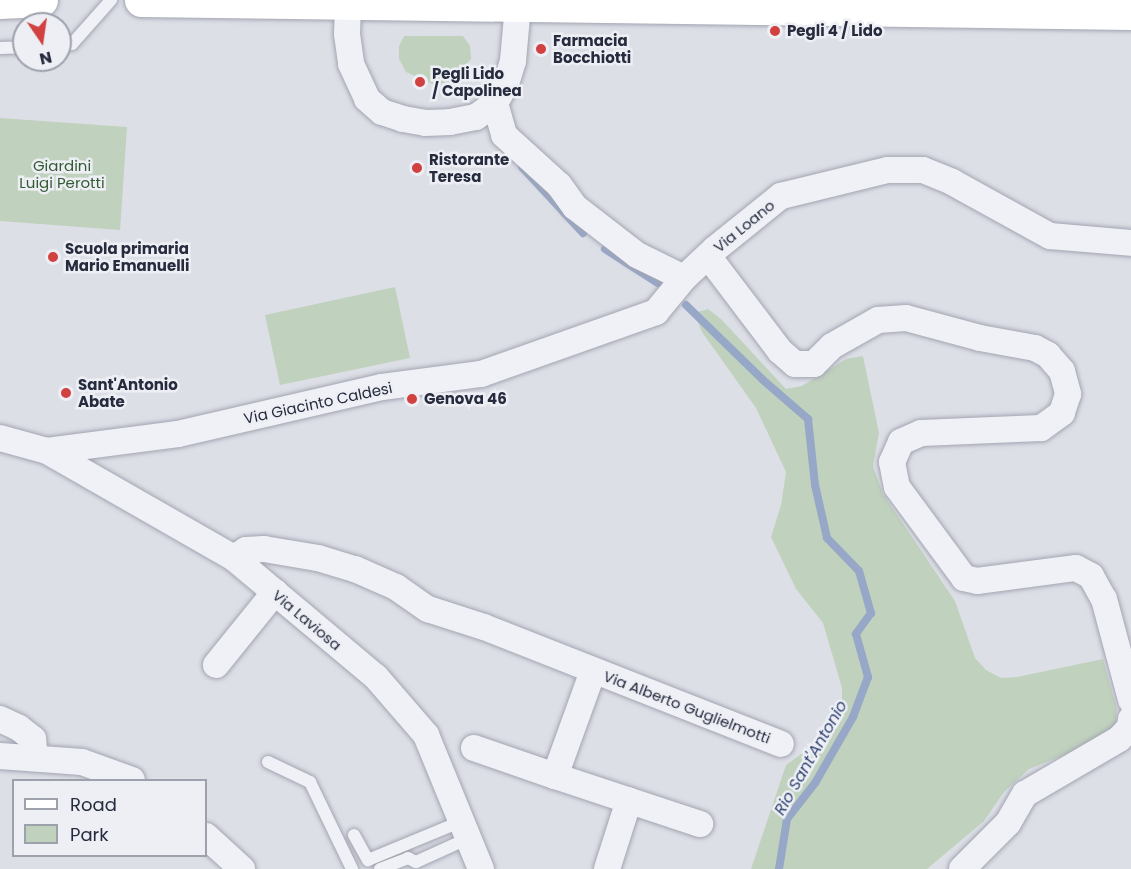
<!DOCTYPE html>
<html>
<head>
<meta charset="utf-8">
<style>
  body { margin:0 }
  #map { position:relative; width:1131px; height:869px; overflow:hidden; background:#dddfe7; font-family:Poppins,sans-serif }
  div>[style] { position:absolute }
  .green>* { inset:0; background:#c0d1be }
  .stream>* { height:8px; margin:-4px; padding:0 4px; transform-origin:4px; border-radius:4px; background:#97a7c8 }
  .roads { filter:drop-shadow(0 0 2px #a2a5b1) drop-shadow(0 0 2px #a2a5b1) }
  .lane>* { height:12px; margin:-6px; padding:0 6px; transform-origin:6px; border-radius:6px; background:#f0f1f6 }
  .street>* { height:26px; margin:-13px; padding:0 13px; transform-origin:13px; border-radius:13px; background:#f0f1f6 }
  .primary>* { height:33px; margin:-16.5px; padding:0 16.5px; transform-origin:16.5px; border-radius:16.5px; background:#fff }
  .dots>* { width:16px; height:16px; translate:-50% -50%; box-sizing:border-box; border:3px solid #edeff5; border-radius:50% }
  span { translate:-50% -50%; white-space:nowrap; text-align:center; line-height:1.15; -webkit-text-stroke:5px #edeff5; paint-order:stroke }
  .poi-label { font-size:15px; color:#262b3e; font-weight:700 }
  .left { translate:0 -50%; text-align:left }
  .park-label { font-size:15px; color:#345a33 }
  .street-label { font-size:15px; color:#262b3e }
  .water-label { font-size:16px; color:#304373; font-style:italic }
  .legend { position:absolute; left:12px; top:779px; width:195px; height:78px; box-sizing:border-box; background:#edeff5; border:2px solid #9da1ac; margin:0; padding:8px 10px; list-style:none; font-size:18px; color:#262b3e }
  .legend li { display:flex; align-items:center; gap:12px; height:30px }
  .legend b { width:30px; border:2px solid #9da1ac }
  .north { position:absolute; left:12px; top:12px; width:60px; height:60px; box-sizing:border-box; background:#edeff5; border:2px solid #9da1ac; border-radius:50%; rotate:167deg; font-size:16px; font-weight:700; line-height:24px; text-align:center; color:#262b3e }
  .north::after { content:''; display:block; margin:auto; width:21px; height:27px; background:#d0413f; clip-path:polygon(50% 0,100% 100%,50% 72%,0 100%) }
</style>
</head>
<body>
<div id="map">
  <div class="green">
    <div style="clip-path:polygon(404px 36px,463px 36px,470px 46px,471px 59px,452px 81px,435px 85px,406px 72px,399px 59px,399px 46px)"></div>
    <div style="clip-path:polygon(0 118px,127px 127px,120px 230px,0 221px)"></div>
    <div style="clip-path:polygon(395px 287px,410px 358px,280px 385px,265px 315px)"></div>
    <div style="clip-path:polygon(708px 309px,722px 320px,786px 389px,802px 386px,846px 359px,863px 356px,879px 433px,873px 466px,883px 494px,955px 601px,975px 658px,986px 670px,1001px 678px,1017px 677px,1103px 659px,1117px 709px,1115px 726px,1094px 743px,1029px 769px,1004px 792px,984px 821px,927px 869px,751px 869px,786px 765px,828px 735px,838px 721px,842px 705px,842px 688px,823px 623px,796px 589px,771px 537px,781px 505px,786px 472px,756px 408px,702px 332px,694px 313px)"></div>
  </div>
  <div class="stream">
    <div style="left:522px;top:167px;width:90px;rotate:47.3deg"></div>
    <div style="left:605px;top:249px;width:63px;rotate:32.7deg"></div>
    <div style="left:686px;top:305px;width:107px;rotate:44.2deg"></div>
    <div style="left:763px;top:380px;width:60px;rotate:40.9deg"></div>
    <div style="left:808px;top:419px;width:66px;rotate:83.9deg"></div>
    <div style="left:815px;top:485px;width:54px;rotate:77.2deg"></div>
    <div style="left:827px;top:538px;width:46px;rotate:45.9deg"></div>
    <div style="left:859px;top:571px;width:44px;rotate:74.1deg"></div>
    <div style="left:871px;top:613px;width:26px;rotate:126deg"></div>
    <div style="left:856px;top:634px;width:45px;rotate:74.4deg"></div>
    <div style="left:868px;top:677px;width:43px;rotate:110.6deg"></div>
    <div style="left:853px;top:717px;width:76px;rotate:119.9deg"></div>
    <div style="left:815px;top:783px;width:46px;rotate:127.9deg"></div>
    <div style="left:787px;top:819px;width:51px;rotate:99.1deg"></div>
  </div>
  <div class="roads">
    <div class="lane">
      <div style="left:60px;top:45px;width:12px;rotate:-5deg"></div>
      <div style="left:72px;top:44px;width:59px;rotate:-48.4deg"></div>
      <div style="left:0;top:48px;width:24px;rotate:-2deg"></div>
      <div style="left:268px;top:762px;width:47px;rotate:25.5deg"></div>
      <div style="left:310px;top:782px;width:97px;rotate:64.2deg"></div>
      <div style="left:354px;top:835px;width:29px;rotate:61deg"></div>
      <div style="left:368px;top:860px;width:102px;rotate:-22.5deg"></div>
      <div style="left:380px;top:869px;width:30px;rotate:-21deg"></div>
      <div style="left:408px;top:858px;width:9px;rotate:27deg"></div>
      <div style="left:416px;top:862px;width:58px;rotate:-24.4deg"></div>
    </div>
    <div class="street">
      <div style="left:348px;top:5px;width:29px;rotate:92deg"></div>
      <div style="left:347px;top:34px;width:30px;rotate:82deg"></div>
      <div style="left:351px;top:64px;width:38px;rotate:65deg"></div>
      <div style="left:367px;top:99px;width:20px;rotate:41deg"></div>
      <div style="left:382px;top:112px;width:22px;rotate:18deg"></div>
      <div style="left:403px;top:119px;width:22px;rotate:10deg"></div>
      <div style="left:425px;top:123px;width:25px;rotate:-2deg"></div>
      <div style="left:450px;top:122px;width:26px;rotate:-11deg"></div>
      <div style="left:476px;top:117px;width:24px;rotate:-36deg"></div>
      <div style="left:495px;top:103px;width:22px;rotate:-60deg"></div>
      <div style="left:506px;top:84px;width:24px;rotate:-73deg"></div>
      <div style="left:513px;top:61px;width:56px;rotate:-84.9deg"></div>
      <div style="left:495px;top:103px;width:33px;rotate:74deg"></div>
      <div style="left:504px;top:135px;width:74px;rotate:42.3deg"></div>
      <div style="left:559px;top:185px;width:27px;rotate:54deg"></div>
      <div style="left:575px;top:207px;width:78px;rotate:37.7deg"></div>
      <div style="left:637px;top:255px;width:52px;rotate:26.1deg"></div>
      <div style="left:708px;top:256px;width:119px;rotate:52.8deg"></div>
      <div style="left:780px;top:351px;width:20px;rotate:41deg"></div>
      <div style="left:795px;top:364px;width:19px"></div>
      <div style="left:814px;top:364px;width:25px;rotate:-45deg"></div>
      <div style="left:832px;top:346px;width:53px;rotate:-29.5deg"></div>
      <div style="left:878px;top:320px;width:28px;rotate:-4deg"></div>
      <div style="left:906px;top:318px;width:77px;rotate:15.1deg"></div>
      <div style="left:980px;top:338px;width:56px;rotate:10.3deg"></div>
      <div style="left:1035px;top:348px;width:15px;rotate:28deg"></div>
      <div style="left:1048px;top:355px;width:21px;rotate:49deg"></div>
      <div style="left:1062px;top:371px;width:24px;rotate:75deg"></div>
      <div style="left:1068px;top:394px;width:20px;rotate:108deg"></div>
      <div style="left:1062px;top:413px;width:26px;rotate:144deg"></div>
      <div style="left:1041px;top:428px;width:120px;rotate:177.6deg"></div>
      <div style="left:921px;top:433px;width:22px;rotate:156deg"></div>
      <div style="left:901px;top:442px;width:22px;rotate:114deg"></div>
      <div style="left:892px;top:462px;width:25px;rotate:79deg"></div>
      <div style="left:897px;top:487px;width:113px;rotate:53.6deg"></div>
      <div style="left:964px;top:578px;width:13px;rotate:13deg"></div>
      <div style="left:977px;top:581px;width:100px;rotate:-7.5deg"></div>
      <div style="left:1076px;top:568px;width:17px;rotate:28deg"></div>
      <div style="left:1091px;top:576px;width:26px;rotate:61deg"></div>
      <div style="left:1104px;top:599px;width:105px;rotate:75deg"></div>
      <div style="left:0;top:438px;width:49px;rotate:15.5deg"></div>
      <div style="left:47px;top:451px;width:132px;rotate:-7.4deg"></div>
      <div style="left:178px;top:434px;width:209px;rotate:-13deg"></div>
      <div style="left:382px;top:387px;width:100px;rotate:-7.5deg"></div>
      <div style="left:481px;top:374px;width:186px;rotate:-19.5deg"></div>
      <div style="left:656px;top:312px;width:44px;rotate:-50.5deg"></div>
      <div style="left:684px;top:278px;width:42px;rotate:-43.1deg"></div>
      <div style="left:715px;top:249px;width:85px;rotate:-38.8deg"></div>
      <div style="left:781px;top:196px;width:110px;rotate:-13.7deg"></div>
      <div style="left:888px;top:170px;width:35px"></div>
      <div style="left:923px;top:170px;width:31px;rotate:22deg"></div>
      <div style="left:952px;top:182px;width:112px;rotate:28.9deg"></div>
      <div style="left:1050px;top:236px;width:81px;rotate:4.9deg"></div>
      <div style="left:47px;top:451px;width:215px;rotate:29.8deg"></div>
      <div style="left:234px;top:558px;width:185px;rotate:40deg"></div>
      <div style="left:376px;top:677px;width:77px;rotate:49.2deg"></div>
      <div style="left:426px;top:735px;width:145px;rotate:67.7deg"></div>
      <div style="left:234px;top:558px;width:14px;rotate:-34deg"></div>
      <div style="left:246px;top:550px;width:18px;rotate:-3deg"></div>
      <div style="left:264px;top:549px;width:55px;rotate:9.5deg"></div>
      <div style="left:318px;top:558px;width:39px;rotate:17deg"></div>
      <div style="left:355px;top:569px;width:45px;rotate:23.7deg"></div>
      <div style="left:396px;top:587px;width:39px;rotate:35deg"></div>
      <div style="left:428px;top:609px;width:59px;rotate:17.8deg"></div>
      <div style="left:484px;top:627px;width:319px;rotate:21.5deg"></div>
      <div style="left:216px;top:665px;width:94px;rotate:-51.1deg"></div>
      <div style="left:593px;top:671px;width:112px;rotate:109.9deg"></div>
      <div style="left:555px;top:776px;width:153px;rotate:18.3deg"></div>
      <div style="left:0;top:719px;width:21px;rotate:25deg"></div>
      <div style="left:19px;top:728px;width:18px;rotate:38deg"></div>
      <div style="left:33px;top:739px;width:19px;rotate:84deg"></div>
      <div style="left:474px;top:748px;width:86px;rotate:19.1deg"></div>
      <div style="left:0;top:756px;width:82px;rotate:4.2deg"></div>
      <div style="left:82px;top:762px;width:53px;rotate:19.8deg"></div>
      <div style="left:206px;top:836px;width:49px;rotate:42.5deg"></div>
      <div style="left:607px;top:869px;width:72px;rotate:-72.3deg"></div>
      <div style="left:962px;top:869px;width:65px;rotate:-45deg"></div>
      <div style="left:1008px;top:823px;width:34px;rotate:-60deg"></div>
      <div style="left:1025px;top:794px;width:109px;rotate:-30.3deg"></div>
      <div style="left:1119px;top:739px;width:16px;rotate:-47deg"></div>
      <div style="left:1130px;top:727px;width:8px;rotate:-83deg"></div>
    </div>
    <div class="primary">
      <div style="left:141px;top:0;width:990px;rotate:0.75deg"></div>
      <div style="left:0;top:2px;width:41px;rotate:-2.8deg"></div>
    </div>
  </div>
  <div class="dots">
    <div style="left:775px;top:31px;background:#d0413f"></div>
    <div style="left:541px;top:49px;background:#d0413f"></div>
    <div style="left:420px;top:82px;background:#d0413f"></div>
    <div style="left:417px;top:168px;background:#d0413f"></div>
    <div style="left:53px;top:257px;background:#d0413f"></div>
    <div style="left:66px;top:393px;background:#d0413f"></div>
    <div style="left:412px;top:399px;background:#d0413f"></div>
  </div>
  <div class="poi-label">
    <span class="left" style="left:787px;top:31px">Pegli 4 / Lido</span>
    <span class="left" style="left:553px;top:49px">Farmacia<br>Bocchiotti</span>
    <span class="left" style="left:432px;top:82px">Pegli Lido<br>/ Capolinea</span>
    <span class="left" style="left:429px;top:168px">Ristorante<br>Teresa</span>
    <span class="left" style="left:65px;top:257px">Scuola primaria<br>Mario Emanuelli</span>
    <span class="left" style="left:78px;top:393px">Sant'Antonio<br>Abate</span>
    <span class="left" style="left:424px;top:399px">Genova 46</span>
  </div>
  <div class="park-label">
    <span style="left:62px;top:174px">Giardini<br>Luigi Perotti</span>
  </div>
  <div class="street-label">
    <span style="left:744px;top:226px;rotate:-39deg">Via Loano</span>
    <span style="left:318px;top:403px;rotate:-12deg">Via Giacinto Caldesi</span>
    <span style="left:307px;top:620px;rotate:40deg">Via Laviosa</span>
    <span style="left:687px;top:707px;rotate:21deg">Via Alberto Guglielmotti</span>
  </div>
  <div class="water-label">
    <span style="left:811px;top:758px;rotate:-60deg">Rio Sant'Antonio</span>
  </div>
  <ul class="legend">
  <li><b style="height:8px;background:#fff"></b>Road</li>
  <li><b style="height:16px;background:#c0d1be"></b>Park</li>
  </ul>
  <div class="north">N</div>
</div>
</body>
</html>
